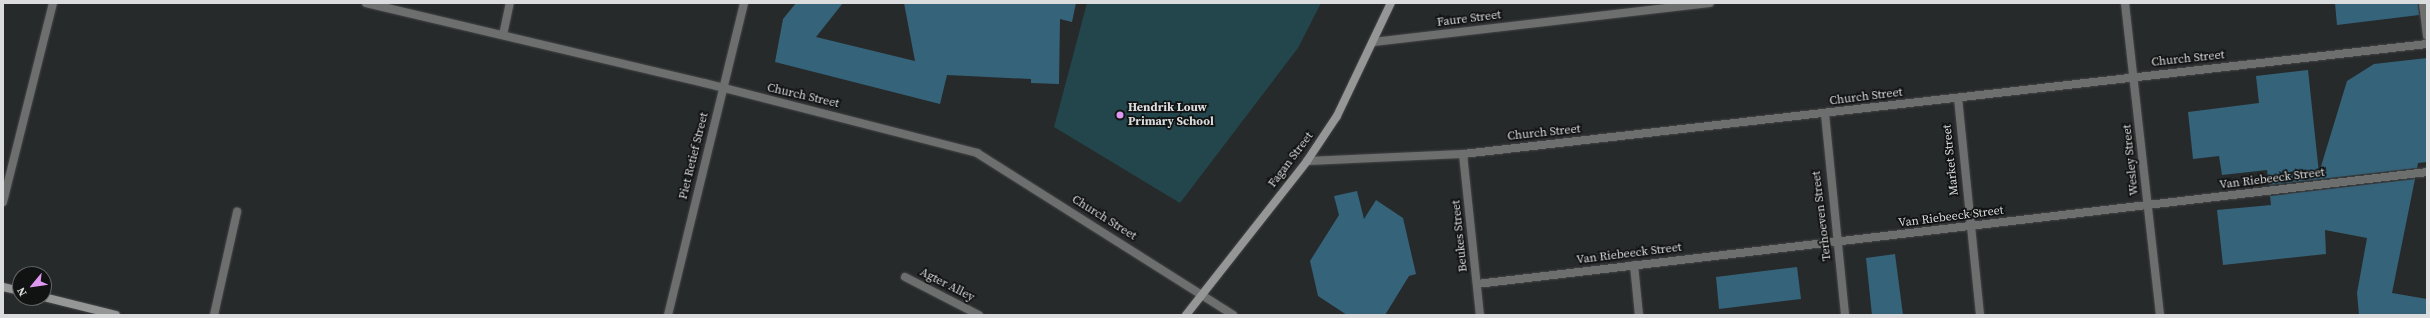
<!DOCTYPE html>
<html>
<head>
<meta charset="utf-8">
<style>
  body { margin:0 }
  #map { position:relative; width:2430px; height:318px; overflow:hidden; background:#272a2b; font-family:"Source Serif 4",serif }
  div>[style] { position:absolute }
  .green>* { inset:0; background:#22464c }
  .building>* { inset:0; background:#35637a }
  .roads { filter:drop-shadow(0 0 1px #444647) drop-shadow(0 0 1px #444647) }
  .street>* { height:8px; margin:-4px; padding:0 4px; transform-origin:4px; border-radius:4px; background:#6d6f6f }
  .secondary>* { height:8px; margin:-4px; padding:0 4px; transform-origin:4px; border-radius:4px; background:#949796 }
  .dots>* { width:11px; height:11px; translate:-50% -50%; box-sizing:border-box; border:2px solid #111313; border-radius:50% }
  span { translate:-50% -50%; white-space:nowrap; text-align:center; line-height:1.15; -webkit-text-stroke:3.5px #111313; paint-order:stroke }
  .street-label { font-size:12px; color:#dadcdd }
  .poi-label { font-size:12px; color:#dadcdd; font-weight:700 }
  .left { translate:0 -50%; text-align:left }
  .frame { position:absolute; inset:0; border:4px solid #dadcdd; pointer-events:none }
  .north { position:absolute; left:12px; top:266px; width:40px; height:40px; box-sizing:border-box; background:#111313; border:1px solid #616364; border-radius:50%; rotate:241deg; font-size:11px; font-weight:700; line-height:16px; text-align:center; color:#dadcdd }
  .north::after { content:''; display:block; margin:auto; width:14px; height:18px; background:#df98f2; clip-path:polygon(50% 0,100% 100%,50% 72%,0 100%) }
</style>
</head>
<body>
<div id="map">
  <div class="green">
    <div style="clip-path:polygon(1087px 3px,1321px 3px,1298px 48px,1180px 203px,1054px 127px)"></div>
  </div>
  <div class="building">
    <div style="clip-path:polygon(796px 3px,843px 3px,816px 37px,915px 61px,904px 3px,1076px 3px,1072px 22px,1060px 19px,1059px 84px,1031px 83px,1031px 79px,947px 75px,940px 104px,775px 62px,783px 19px)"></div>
    <div style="clip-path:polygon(2335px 3px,2418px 3px,2419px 15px,2337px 25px)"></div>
    <div style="clip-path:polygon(2427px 58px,2427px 162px,2418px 163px,2417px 168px,2269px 185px,2267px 170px,2222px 175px,2219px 156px,2193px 159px,2188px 112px,2259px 103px,2256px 76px,2308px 70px,2319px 173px,2347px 81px,2374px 64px)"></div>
    <div style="clip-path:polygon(2415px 179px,2392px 293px,2427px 299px,2427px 315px,2359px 315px,2357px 293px,2367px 238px,2325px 230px,2326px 254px,2223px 265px,2217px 210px,2271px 205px,2270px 196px)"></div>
    <div style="clip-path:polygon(1357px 191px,1364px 219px,1376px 200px,1403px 218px,1416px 274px,1409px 276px,1385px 315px,1347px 315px,1318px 296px,1310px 261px,1339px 215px,1334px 196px)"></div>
    <div style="clip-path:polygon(1895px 254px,1903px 315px,1872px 315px,1866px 258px)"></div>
    <div style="clip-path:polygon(1797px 267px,1801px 299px,1719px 309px,1716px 277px)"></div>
  </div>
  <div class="roads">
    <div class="street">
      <div style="left:366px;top:3px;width:348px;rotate:13.3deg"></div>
      <div style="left:705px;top:83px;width:281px;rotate:14.4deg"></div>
      <div style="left:977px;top:153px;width:303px;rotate:32.3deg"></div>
      <div style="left:2125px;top:3px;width:314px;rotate:83.6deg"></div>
      <div style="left:2423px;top:3px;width:33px;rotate:83deg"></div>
      <div style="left:503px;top:35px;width:33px;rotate:-78deg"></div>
      <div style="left:1373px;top:42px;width:339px;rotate:-6.6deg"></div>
      <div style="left:1958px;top:98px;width:218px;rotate:84.2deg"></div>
      <div style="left:1825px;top:114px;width:202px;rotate:84.3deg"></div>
      <div style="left:1463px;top:154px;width:162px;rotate:84deg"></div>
      <div style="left:1307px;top:161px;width:156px;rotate:-2.6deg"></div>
      <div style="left:1463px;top:154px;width:970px;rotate:-6.51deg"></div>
      <div style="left:3px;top:202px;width:205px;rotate:-75.9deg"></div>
      <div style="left:1634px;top:265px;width:50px;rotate:84.3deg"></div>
      <div style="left:905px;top:277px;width:83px;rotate:27.2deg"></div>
      <div style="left:1477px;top:284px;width:957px;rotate:-6.72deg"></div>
      <div style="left:214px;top:315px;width:106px;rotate:-77.4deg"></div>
      <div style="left:668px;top:315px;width:321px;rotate:-76.3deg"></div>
    </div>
    <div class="secondary">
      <div style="left:3px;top:287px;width:17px;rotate:13deg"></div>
      <div style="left:44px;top:297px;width:74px;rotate:14deg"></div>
      <div style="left:1186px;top:315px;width:196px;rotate:-51.8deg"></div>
      <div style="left:1307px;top:161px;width:54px;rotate:-56.3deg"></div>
      <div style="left:1337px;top:116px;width:125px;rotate:-64.5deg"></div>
    </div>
  </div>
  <div class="dots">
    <div style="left:1120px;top:115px;background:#df98f2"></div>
  </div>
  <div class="street-label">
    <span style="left:1469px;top:19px;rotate:-7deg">Faure Street</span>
    <span style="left:2188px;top:59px;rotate:-6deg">Church Street</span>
    <span style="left:803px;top:96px;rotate:13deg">Church Street</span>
    <span style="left:1866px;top:97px;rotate:-7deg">Church Street</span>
    <span style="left:1544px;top:133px;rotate:-6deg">Church Street</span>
    <span style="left:694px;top:156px;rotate:-76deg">Piet Retief Street</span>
    <span style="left:1291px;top:160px;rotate:-53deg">Fagan Street</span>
    <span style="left:1951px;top:160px;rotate:-96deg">Market Street</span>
    <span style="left:2131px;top:160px;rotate:-96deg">Wesley Street</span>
    <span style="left:2272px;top:179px;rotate:-7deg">Van Riebeeck Street</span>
    <span style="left:1822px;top:216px;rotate:-97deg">Terhoeven Street</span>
    <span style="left:1951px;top:217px;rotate:-7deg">Van Riebeeck Street</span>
    <span style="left:1104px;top:218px;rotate:32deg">Church Street</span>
    <span style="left:1460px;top:236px;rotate:-96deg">Beukes Street</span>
    <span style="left:1629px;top:254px;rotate:-7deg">Van Riebeeck Street</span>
    <span style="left:947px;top:285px;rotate:27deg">Agter Alley</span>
  </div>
  <div class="poi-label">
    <span class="left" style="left:1128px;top:115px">Hendrik Louw<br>Primary School</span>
  </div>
  <div class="frame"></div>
  <div class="north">N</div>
</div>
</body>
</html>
